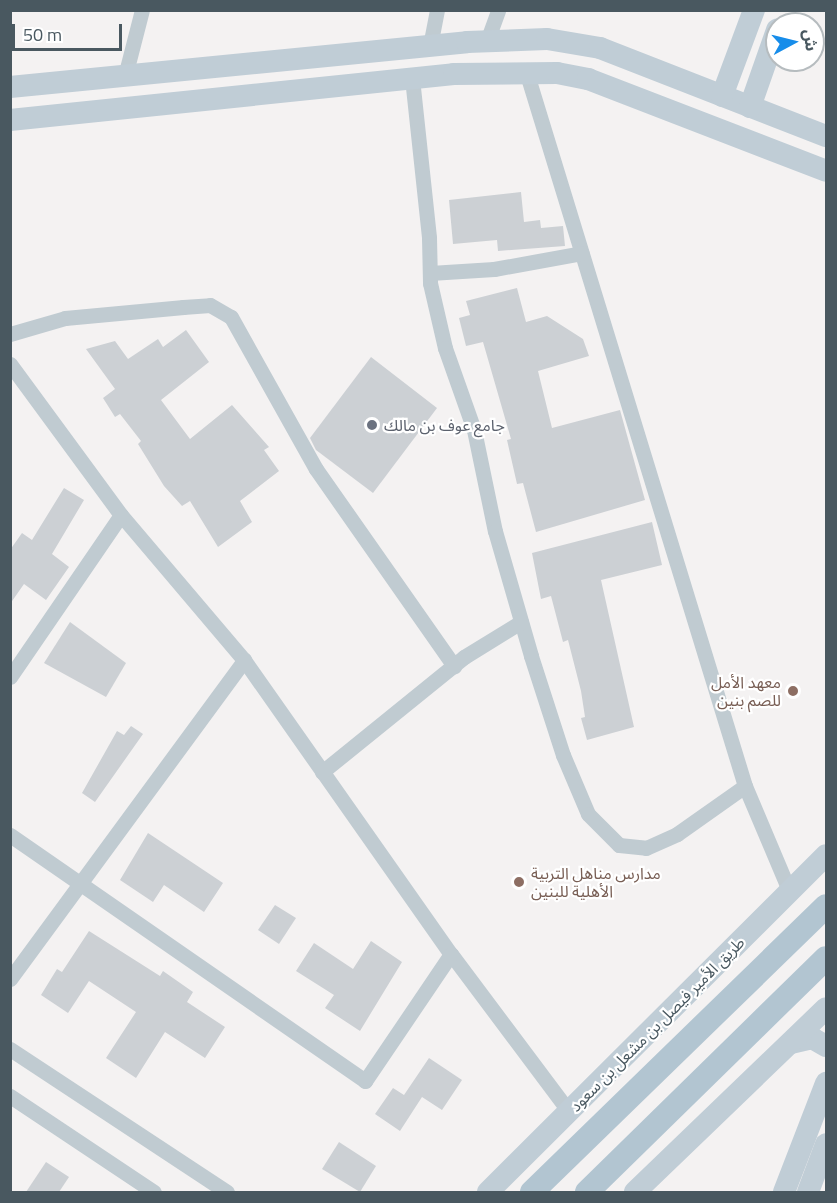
<!DOCTYPE html>
<html>
<head>
<meta charset="utf-8">
<style>
  body { margin:0 }
  #map { position:relative; width:837px; height:1203px; overflow:hidden; background:#f4f2f2; font-family:"Titillium Web","Noto Sans Arabic",sans-serif }
  div>[style] { position:absolute }
  .building>* { inset:0; background:#ccd0d4 }
  .street>* { height:15px; margin:-7.5px; padding:0 7.5px; transform-origin:7.5px; border-radius:7.5px; background:#c0cbd1 }
  .secondary>* { height:22px; margin:-11px; padding:0 11px; transform-origin:11px; border-radius:11px; background:#c0cdd6 }
  .primary>* { height:24px; margin:-12px; padding:0 12px; transform-origin:12px; border-radius:12px; background:#b2c5d1 }
  .dots>* { width:16px; height:16px; translate:-50% -50%; box-sizing:border-box; border:3px solid #fff; border-radius:50% }
  span { translate:-50% -50%; white-space:nowrap; text-align:center; line-height:1.15; -webkit-text-stroke:4.5px #fff; paint-order:stroke }
  .worship-label { font-size:16px; color:#5b616d }
  .left { translate:0 -50%; text-align:left }
  .education-label { font-size:16px; color:#785e54 }
  .right { translate:-100% -50%; text-align:right }
  .street-label { font-size:16px; color:#495860 }
  .frame { position:absolute; inset:0; border:12px solid #495860; pointer-events:none }
  .north { position:absolute; left:765px; top:12px; width:60px; height:60px; box-sizing:border-box; background:#fff; border:2px solid #b6bcbf; border-radius:50%; rotate:83deg; font-size:16px; font-weight:700; line-height:24px; text-align:center; color:#495860 }
  .north::after { content:''; display:block; margin:auto; width:21px; height:27px; background:#178dea; clip-path:polygon(50% 0,100% 100%,50% 72%,0 100%) }
  .scale { position:absolute; left:12px; top:24px; width:110px; height:27px; box-sizing:border-box; border:3px solid #495860; border-top:0; padding-left:8px; font-size:18px; line-height:21px; white-space:nowrap; color:#495860; -webkit-text-stroke:4px #fff; paint-order:stroke }
</style>
</head>
<body>
<div id="map">
  <div class="building">
    <div style="clip-path:polygon(521px 192px,524px 222px,540px 220px,541px 228px,563px 226px,565px 246px,498px 251px,497px 240px,453px 244px,449px 200px)"></div>
    <div style="clip-path:polygon(517px 288px,526px 322px,547px 316px,583px 339px,589px 356px,538px 371px,552px 428px,620px 410px,645px 500px,536px 532px,523px 483px,517px 484px,507px 440px,511px 439px,483px 342px,466px 346px,459px 318px,470px 315px,466px 301px)"></div>
    <div style="clip-path:polygon(186px 330px,209px 362px,161px 400px,190px 439px,232px 405px,269px 447px,264px 450px,279px 471px,240px 501px,252px 522px,218px 547px,190px 501px,182px 506px,164px 486px,138px 444px,141px 441px,120px 414px,115px 417px,103px 398px,115px 389px,86px 349px,115px 341px,128px 359px,158px 339px,163px 347px)"></div>
    <div style="clip-path:polygon(371px 357px,437px 408px,373px 493px,316px 450px,310px 438px)"></div>
    <div style="clip-path:polygon(64px 488px,84px 500px,52px 554px,69px 567px,46px 600px,24px 584px,10px 604px,10px 550px,22px 533px,32px 540px)"></div>
    <div style="clip-path:polygon(652px 522px,662px 565px,601px 580px,634px 727px,587px 740px,581px 718px,585px 717px,581px 691px,568px 640px,563px 642px,551px 596px,541px 599px,532px 553px)"></div>
    <div style="clip-path:polygon(70px 622px,126px 663px,106px 697px,44px 663px)"></div>
    <div style="clip-path:polygon(131px 726px,143px 734px,95px 802px,82px 793px,117px 731px,124px 735px)"></div>
    <div style="clip-path:polygon(148px 833px,223px 883px,204px 912px,164px 885px,153px 902px,120px 880px)"></div>
    <div style="clip-path:polygon(275px 905px,296px 918px,279px 944px,258px 930px)"></div>
    <div style="clip-path:polygon(89px 931px,160px 976px,163px 971px,193px 992px,187px 1002px,225px 1027px,205px 1058px,165px 1032px,136px 1078px,106px 1058px,136px 1012px,89px 981px,68px 1013px,41px 995px,57px 969px,62px 972px)"></div>
    <div style="clip-path:polygon(371px 941px,402px 962px,360px 1031px,325px 1008px,334px 995px,296px 971px,314px 943px,353px 969px)"></div>
    <div style="clip-path:polygon(429px 1058px,462px 1080px,442px 1110px,422px 1097px,400px 1131px,375px 1114px,393px 1088px,404px 1095px)"></div>
    <div style="clip-path:polygon(339px 1142px,376px 1166px,360px 1192px,322px 1169px)"></div>
    <div style="clip-path:polygon(46px 1162px,69px 1177px,59px 1192px,26px 1192px)"></div>
  </div>
  <div class="street">
    <div style="left:487px;top:41px;width:33px;rotate:-70deg"></div>
    <div style="left:430px;top:46px;width:37px;rotate:-79deg"></div>
    <div style="left:526px;top:71px;width:748px;rotate:72.97deg"></div>
    <div style="left:745px;top:786px;width:113px;rotate:67.1deg"></div>
    <div style="left:125px;top:76px;width:68px;rotate:-75.6deg"></div>
    <div style="left:412px;top:78px;width:161px;rotate:83.9deg"></div>
    <div style="left:429px;top:238px;width:45px;rotate:88.7deg"></div>
    <div style="left:430px;top:283px;width:67px;rotate:77deg"></div>
    <div style="left:445px;top:348px;width:87px;rotate:70.5deg"></div>
    <div style="left:474px;top:430px;width:103px;rotate:78.3deg"></div>
    <div style="left:495px;top:531px;width:130px;rotate:73.9deg"></div>
    <div style="left:531px;top:656px;width:104px;rotate:72.1deg"></div>
    <div style="left:563px;top:755px;width:64px;rotate:67deg"></div>
    <div style="left:588px;top:814px;width:44px;rotate:45deg"></div>
    <div style="left:619px;top:845px;width:27px;rotate:6deg"></div>
    <div style="left:646px;top:848px;width:34px;rotate:-24deg"></div>
    <div style="left:677px;top:834px;width:83px;rotate:-35.2deg"></div>
    <div style="left:430px;top:273px;width:64px;rotate:-3.6deg"></div>
    <div style="left:494px;top:269px;width:89px;rotate:-10.3deg"></div>
    <div style="left:10px;top:334px;width:57px;rotate:-16.2deg"></div>
    <div style="left:65px;top:318px;width:119px;rotate:-5.3deg"></div>
    <div style="left:183px;top:307px;width:27px;rotate:-4deg"></div>
    <div style="left:210px;top:305px;width:24px;rotate:30deg"></div>
    <div style="left:231px;top:317px;width:174px;rotate:60.8deg"></div>
    <div style="left:316px;top:469px;width:241px;rotate:55deg"></div>
    <div style="left:10px;top:364px;width:187px;rotate:53.7deg"></div>
    <div style="left:121px;top:515px;width:190px;rotate:49.7deg"></div>
    <div style="left:244px;top:660px;width:360px;rotate:54.9deg"></div>
    <div style="left:451px;top:954px;width:199px;rotate:53.2deg"></div>
    <div style="left:10px;top:677px;width:196px;rotate:-55.6deg"></div>
    <div style="left:322px;top:772px;width:183px;rotate:-39deg"></div>
    <div style="left:464px;top:657px;width:67px;rotate:-31.6deg"></div>
    <div style="left:10px;top:835px;width:432px;rotate:34.7deg"></div>
    <div style="left:365px;top:1081px;width:153px;rotate:-55.9deg"></div>
    <div style="left:10px;top:979px;width:396px;rotate:-53.7deg"></div>
    <div style="left:10px;top:1049px;width:260px;rotate:33.4deg"></div>
    <div style="left:10px;top:1096px;width:173px;rotate:33.7deg"></div>
  </div>
  <div class="secondary">
    <div style="left:10px;top:87px;width:459px;rotate:-5.6deg"></div>
    <div style="left:467px;top:42px;width:80px;rotate:-2.1deg"></div>
    <div style="left:547px;top:39px;width:54px;rotate:9.6deg"></div>
    <div style="left:600px;top:48px;width:243px;rotate:21.3deg"></div>
    <div style="left:722px;top:96px;width:92px;rotate:-69.6deg"></div>
    <div style="left:750px;top:107px;width:82px;rotate:-70.7deg"></div>
    <div style="left:10px;top:120px;width:446px;rotate:-5.9deg"></div>
    <div style="left:454px;top:74px;width:103px;rotate:-0.6deg"></div>
    <div style="left:557px;top:73px;width:32px;rotate:11deg"></div>
    <div style="left:588px;top:79px;width:255px;rotate:21.1deg"></div>
    <div style="left:791px;top:1043px;width:22px;rotate:-13deg"></div>
    <div style="left:812px;top:1038px;width:16px;rotate:30deg"></div>
    <div style="left:488px;top:1192px;width:477px;rotate:-44.9deg"></div>
    <div style="left:635px;top:1192px;width:265px;rotate:-43.9deg"></div>
    <div style="left:784px;top:1192px;width:117px;rotate:-68.9deg"></div>
    <div style="left:808px;top:1192px;width:51px;rotate:-69.4deg"></div>
  </div>
  <div class="primary">
    <div style="left:532px;top:1192px;width:410px;rotate:-44.2deg"></div>
    <div style="left:587px;top:1192px;width:334px;rotate:-44.4deg"></div>
  </div>
  <div class="dots">
    <div style="left:372px;top:425px;background:#6b7280"></div>
    <div style="left:793px;top:691px;background:#8d6e63"></div>
    <div style="left:519px;top:882px;background:#8d6e63"></div>
  </div>
  <div class="worship-label">
    <span class="left" style="left:384px;top:425px">جامع عوف بن مالك</span>
  </div>
  <div class="education-label">
    <span class="right" style="left:781px;top:691px">معهد الأمل<br>للصم بنين</span>
    <span class="left" style="left:531px;top:882px">مدارس مناهل التربية<br>الأهلية للبنين</span>
  </div>
  <div class="street-label">
    <span style="left:657px;top:1024px;rotate:-45deg">طريق الأمير فيصل بن مشعل بن سعود</span>
  </div>
  <div class="frame"></div>
  <div class="north">ش</div>
  <div class="scale">50 m</div>
</div>
</body>
</html>
